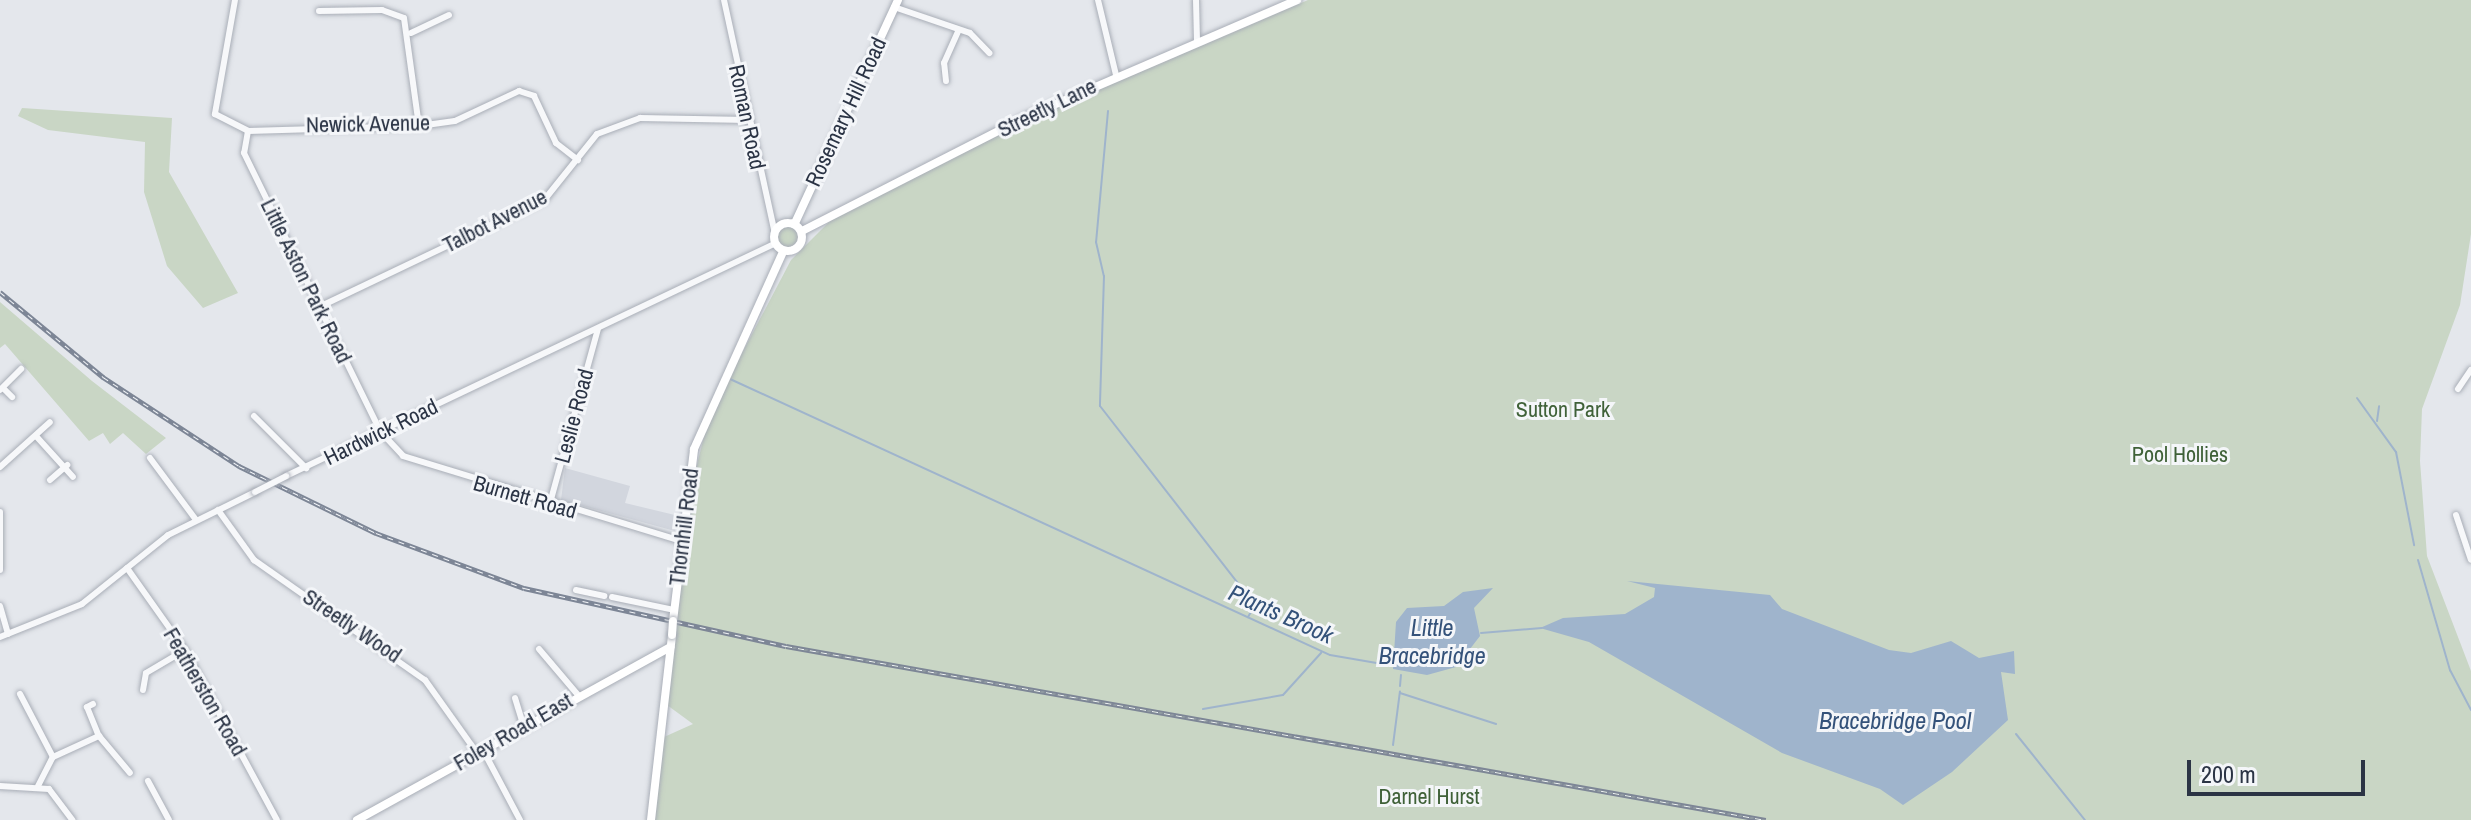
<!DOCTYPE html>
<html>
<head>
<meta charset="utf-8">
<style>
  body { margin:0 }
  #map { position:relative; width:2471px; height:820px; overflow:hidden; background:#e4e7ec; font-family:"Archivo Narrow",sans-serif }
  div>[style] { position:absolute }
  .built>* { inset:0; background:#d2d6de }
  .green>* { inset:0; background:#c9d6c5 }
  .round { border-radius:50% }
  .water>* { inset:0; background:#9fb4cc }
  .stream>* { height:2px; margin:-1px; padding:0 1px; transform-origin:1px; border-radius:1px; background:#9fb4cc }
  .roads { filter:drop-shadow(0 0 2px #a9aeb7) drop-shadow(0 0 2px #a9aeb7) }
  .minor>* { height:6px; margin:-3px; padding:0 3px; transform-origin:3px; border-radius:3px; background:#f7f8fa }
  .secondary>* { height:8px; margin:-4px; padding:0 4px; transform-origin:4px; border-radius:4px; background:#fff }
  .secondary>.ring { margin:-4px; padding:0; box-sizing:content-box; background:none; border:8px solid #fff; border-radius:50% }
  .rail>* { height:5px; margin-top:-2.5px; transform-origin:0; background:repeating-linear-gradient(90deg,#f4f6f9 0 6px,#7d8696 0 12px); box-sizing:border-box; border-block:2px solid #7d8696 }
  .bridges { filter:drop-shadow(0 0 2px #a9aeb7) drop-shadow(0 0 2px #a9aeb7) }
  .minor-bridge>* { height:6px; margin:-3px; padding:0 3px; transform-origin:3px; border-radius:3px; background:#f7f8fa }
  .secondary-bridge>* { height:8px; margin:-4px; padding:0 4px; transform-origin:4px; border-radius:4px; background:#fff }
  span { translate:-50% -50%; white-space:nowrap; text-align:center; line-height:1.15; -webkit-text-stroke:6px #f4f6f9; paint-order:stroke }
  .street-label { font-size:22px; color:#2b3445 }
  .park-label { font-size:22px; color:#3f6138 }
  .water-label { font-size:24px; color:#34527a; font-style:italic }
  .scale { position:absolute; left:2187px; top:760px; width:178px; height:36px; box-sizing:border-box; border:4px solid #2b3445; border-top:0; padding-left:10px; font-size:24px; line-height:28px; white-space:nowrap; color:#2b3445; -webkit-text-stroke:6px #f4f6f9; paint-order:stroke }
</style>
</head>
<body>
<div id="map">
  <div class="built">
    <div style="clip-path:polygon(565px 468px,630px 486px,625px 503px,679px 516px,675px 531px,561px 500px)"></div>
  </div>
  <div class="green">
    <div style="clip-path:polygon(1308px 0,2471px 0,2471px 234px,2460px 305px,2422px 409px,2420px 461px,2427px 556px,2471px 671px,2471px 820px,655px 820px,664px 737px,693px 724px,667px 705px,694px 477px,709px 416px,791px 260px,836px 215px,1030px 119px)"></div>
    <div style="clip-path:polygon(22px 108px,172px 118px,169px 172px,238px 293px,203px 308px,167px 266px,144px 192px,145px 142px,48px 130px,18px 116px)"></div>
    <div class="round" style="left:778px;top:227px;width:20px;height:20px"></div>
    <div style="clip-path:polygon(0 302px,92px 381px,166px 438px,146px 454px,123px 433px,110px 444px,103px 433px,89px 441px,5px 344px,0 348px)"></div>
  </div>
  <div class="water">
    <div style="clip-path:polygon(1627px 581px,1770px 595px,1782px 609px,1889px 650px,1911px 653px,1951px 641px,1979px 658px,2014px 651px,2015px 674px,2001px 672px,2008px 720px,1952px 772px,1903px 805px,1880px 789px,1782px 753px,1589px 642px,1540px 628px,1563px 618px,1625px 614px,1654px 597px,1655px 588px)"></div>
    <div style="clip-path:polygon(1493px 588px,1474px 608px,1480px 636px,1456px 667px,1427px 675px,1393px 669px,1396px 622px,1407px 608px,1444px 606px,1463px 592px)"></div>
  </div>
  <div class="stream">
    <div style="left:1108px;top:111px;width:132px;rotate:95.2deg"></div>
    <div style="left:1096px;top:242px;width:35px;rotate:77deg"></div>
    <div style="left:1104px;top:276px;width:130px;rotate:91.8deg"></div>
    <div style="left:1100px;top:406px;width:252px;rotate:52.1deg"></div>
    <div style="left:1255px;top:605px;width:14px;rotate:120deg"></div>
    <div style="left:730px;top:379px;width:660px;rotate:24.7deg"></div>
    <div style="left:1330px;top:655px;width:65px;rotate:9.8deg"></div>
    <div style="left:2357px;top:398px;width:67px;rotate:54.2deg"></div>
    <div style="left:2396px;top:452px;width:95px;rotate:79deg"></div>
    <div style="left:2377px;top:421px;width:15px;rotate:-82deg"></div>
    <div style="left:2418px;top:560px;width:115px;rotate:73.8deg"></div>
    <div style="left:2450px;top:670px;width:45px;rotate:62.3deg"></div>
    <div style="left:1481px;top:633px;width:61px;rotate:-4.7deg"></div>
    <div style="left:1400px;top:686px;width:11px;rotate:-85deg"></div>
    <div style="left:1400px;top:693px;width:101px;rotate:17.9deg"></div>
    <div style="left:1203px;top:709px;width:81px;rotate:-9.9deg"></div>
    <div style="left:1283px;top:695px;width:57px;rotate:-47.9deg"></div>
    <div style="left:2016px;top:734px;width:110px;rotate:51.3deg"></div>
    <div style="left:1393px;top:745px;width:54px;rotate:-82.6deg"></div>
  </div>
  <div class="roads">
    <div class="minor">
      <div style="left:235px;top:0;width:116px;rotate:100deg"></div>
      <div style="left:215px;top:114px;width:37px;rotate:27deg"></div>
      <div style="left:724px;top:0;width:239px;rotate:77.7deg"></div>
      <div style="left:1098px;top:0;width:77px;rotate:76.5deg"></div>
      <div style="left:1196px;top:0;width:41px;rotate:88.6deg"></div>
      <div style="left:894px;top:7px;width:80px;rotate:18.9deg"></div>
      <div style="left:970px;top:33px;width:28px;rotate:46deg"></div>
      <div style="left:319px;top:11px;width:63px;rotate:-0.9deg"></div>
      <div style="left:382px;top:10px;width:23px;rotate:20deg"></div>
      <div style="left:404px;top:18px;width:109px;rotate:82.1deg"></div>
      <div style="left:411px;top:33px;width:42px;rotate:-25.3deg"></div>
      <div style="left:946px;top:81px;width:18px;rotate:-96deg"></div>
      <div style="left:944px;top:63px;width:34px;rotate:-66deg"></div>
      <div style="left:248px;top:131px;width:22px;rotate:100deg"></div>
      <div style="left:244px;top:153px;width:309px;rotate:63.9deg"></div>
      <div style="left:380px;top:431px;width:34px;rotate:47deg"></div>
      <div style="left:403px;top:456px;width:291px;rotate:17deg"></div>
      <div style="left:248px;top:131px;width:171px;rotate:-1.7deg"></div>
      <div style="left:419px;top:126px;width:36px;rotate:-8deg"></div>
      <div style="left:455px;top:121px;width:71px;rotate:-25.1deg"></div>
      <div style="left:519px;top:91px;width:16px;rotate:18deg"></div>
      <div style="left:534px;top:96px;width:52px;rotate:64.9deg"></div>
      <div style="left:556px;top:143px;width:28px;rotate:38deg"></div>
      <div style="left:319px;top:307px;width:250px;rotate:-25.5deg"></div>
      <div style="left:545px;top:199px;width:83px;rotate:-51.3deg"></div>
      <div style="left:597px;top:134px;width:46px;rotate:-20.4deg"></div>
      <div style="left:640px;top:118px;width:108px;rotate:1.1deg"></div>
      <div style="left:3px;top:388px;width:13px;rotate:45deg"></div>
      <div style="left:2458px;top:389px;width:23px;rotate:-56deg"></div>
      <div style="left:0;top:390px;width:30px;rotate:-45deg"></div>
      <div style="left:254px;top:416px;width:74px;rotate:45deg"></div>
      <div style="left:36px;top:436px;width:55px;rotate:47.9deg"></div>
      <div style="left:150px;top:458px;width:77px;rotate:53.4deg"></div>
      <div style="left:0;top:467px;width:67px;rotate:-42deg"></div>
      <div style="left:286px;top:476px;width:540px;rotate:-25.43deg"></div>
      <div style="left:50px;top:480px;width:23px;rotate:-41deg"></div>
      <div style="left:550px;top:503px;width:180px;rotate:-74.6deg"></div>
      <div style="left:218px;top:510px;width:62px;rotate:54.2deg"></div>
      <div style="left:254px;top:560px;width:209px;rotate:35.1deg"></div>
      <div style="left:425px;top:680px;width:90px;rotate:54.5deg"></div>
      <div style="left:0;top:512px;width:58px;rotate:90deg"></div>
      <div style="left:2456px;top:515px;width:47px;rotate:71.6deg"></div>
      <div style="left:127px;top:568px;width:100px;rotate:54.7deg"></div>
      <div style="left:185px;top:650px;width:193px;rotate:61.6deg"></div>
      <div style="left:576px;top:590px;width:29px;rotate:12deg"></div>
      <div style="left:612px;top:597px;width:63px;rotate:11.8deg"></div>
      <div style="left:0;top:606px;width:29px;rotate:74deg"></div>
      <div style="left:0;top:637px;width:88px;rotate:-21.9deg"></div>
      <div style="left:82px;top:604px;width:110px;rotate:-38.7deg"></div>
      <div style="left:168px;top:535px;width:97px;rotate:-26.3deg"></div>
      <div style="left:539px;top:649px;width:60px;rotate:49.7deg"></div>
      <div style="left:143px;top:690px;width:17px;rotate:-80deg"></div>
      <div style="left:146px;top:673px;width:45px;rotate:-30.5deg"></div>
      <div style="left:20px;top:694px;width:71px;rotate:62.4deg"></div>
      <div style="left:515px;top:698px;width:30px;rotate:73deg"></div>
      <div style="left:93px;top:704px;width:7px;rotate:153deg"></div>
      <div style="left:87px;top:707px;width:31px;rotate:68deg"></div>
      <div style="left:483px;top:750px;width:79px;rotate:62.1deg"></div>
      <div style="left:148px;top:781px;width:44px;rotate:61.7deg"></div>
      <div style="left:0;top:786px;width:49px;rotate:3.5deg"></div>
      <div style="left:49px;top:789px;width:39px;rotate:53deg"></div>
      <div style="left:38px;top:786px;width:33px;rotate:-63deg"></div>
      <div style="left:53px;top:757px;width:51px;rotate:-24.5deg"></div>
      <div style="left:99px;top:736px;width:48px;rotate:50deg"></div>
    </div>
    <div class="secondary">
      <div class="ring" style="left:774px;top:223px;width:20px;height:20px"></div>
      <div style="left:795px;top:223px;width:246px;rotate:-65.2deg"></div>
      <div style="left:804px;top:230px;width:251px;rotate:-27deg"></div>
      <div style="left:1028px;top:116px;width:293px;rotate:-23.3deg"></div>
      <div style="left:673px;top:621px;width:173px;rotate:-83deg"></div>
      <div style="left:694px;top:449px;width:216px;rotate:-65.7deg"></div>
      <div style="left:357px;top:820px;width:358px;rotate:-28.9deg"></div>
      <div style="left:651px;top:820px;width:186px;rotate:-83.5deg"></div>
    </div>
  </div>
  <div class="rail">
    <div style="left:0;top:292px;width:134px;rotate:39.5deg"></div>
    <div style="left:103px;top:377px;width:163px;rotate:33.2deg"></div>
    <div style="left:239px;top:466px;width:153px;rotate:26.1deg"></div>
    <div style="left:376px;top:533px;width:158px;rotate:20.4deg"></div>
    <div style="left:524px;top:588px;width:268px;rotate:12.5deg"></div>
    <div style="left:786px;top:646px;width:995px;rotate:10.07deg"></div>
  </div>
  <div class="bridges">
    <div class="minor-bridge">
      <div style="left:255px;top:492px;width:35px;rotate:-27deg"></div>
    </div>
    <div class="secondary-bridge">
      <div style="left:672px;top:635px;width:14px;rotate:-86deg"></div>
    </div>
  </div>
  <div class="street-label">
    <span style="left:1047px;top:108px;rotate:-26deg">Streetly Lane</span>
    <span style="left:846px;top:112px;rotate:-65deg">Rosemary Hill Road</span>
    <span style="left:747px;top:117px;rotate:78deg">Roman Road</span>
    <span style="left:368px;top:124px;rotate:-1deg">Newick Avenue</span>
    <span style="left:495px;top:221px;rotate:-27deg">Talbot Avenue</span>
    <span style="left:306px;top:281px;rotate:64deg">Little Aston Park Road</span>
    <span style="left:574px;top:416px;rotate:-75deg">Leslie Road</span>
    <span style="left:381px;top:432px;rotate:-26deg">Hardwick Road</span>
    <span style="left:525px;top:497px;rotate:16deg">Burnett Road</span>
    <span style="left:684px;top:527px;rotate:-83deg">Thornhill Road</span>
    <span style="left:352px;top:626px;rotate:34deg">Streetly Wood</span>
    <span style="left:205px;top:692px;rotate:60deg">Featherston Road</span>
    <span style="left:513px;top:732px;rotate:-30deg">Foley Road East</span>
  </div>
  <div class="park-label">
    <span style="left:1563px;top:410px">Sutton Park</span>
    <span style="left:2180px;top:455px">Pool Hollies</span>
    <span style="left:1429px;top:797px">Darnel Hurst</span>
  </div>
  <div class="water-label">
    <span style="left:1281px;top:614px;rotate:24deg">Plants Brook</span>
    <span style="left:1432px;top:642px">Little<br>Bracebridge</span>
    <span style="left:1895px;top:721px">Bracebridge Pool</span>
  </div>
  <div class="scale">200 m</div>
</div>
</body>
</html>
